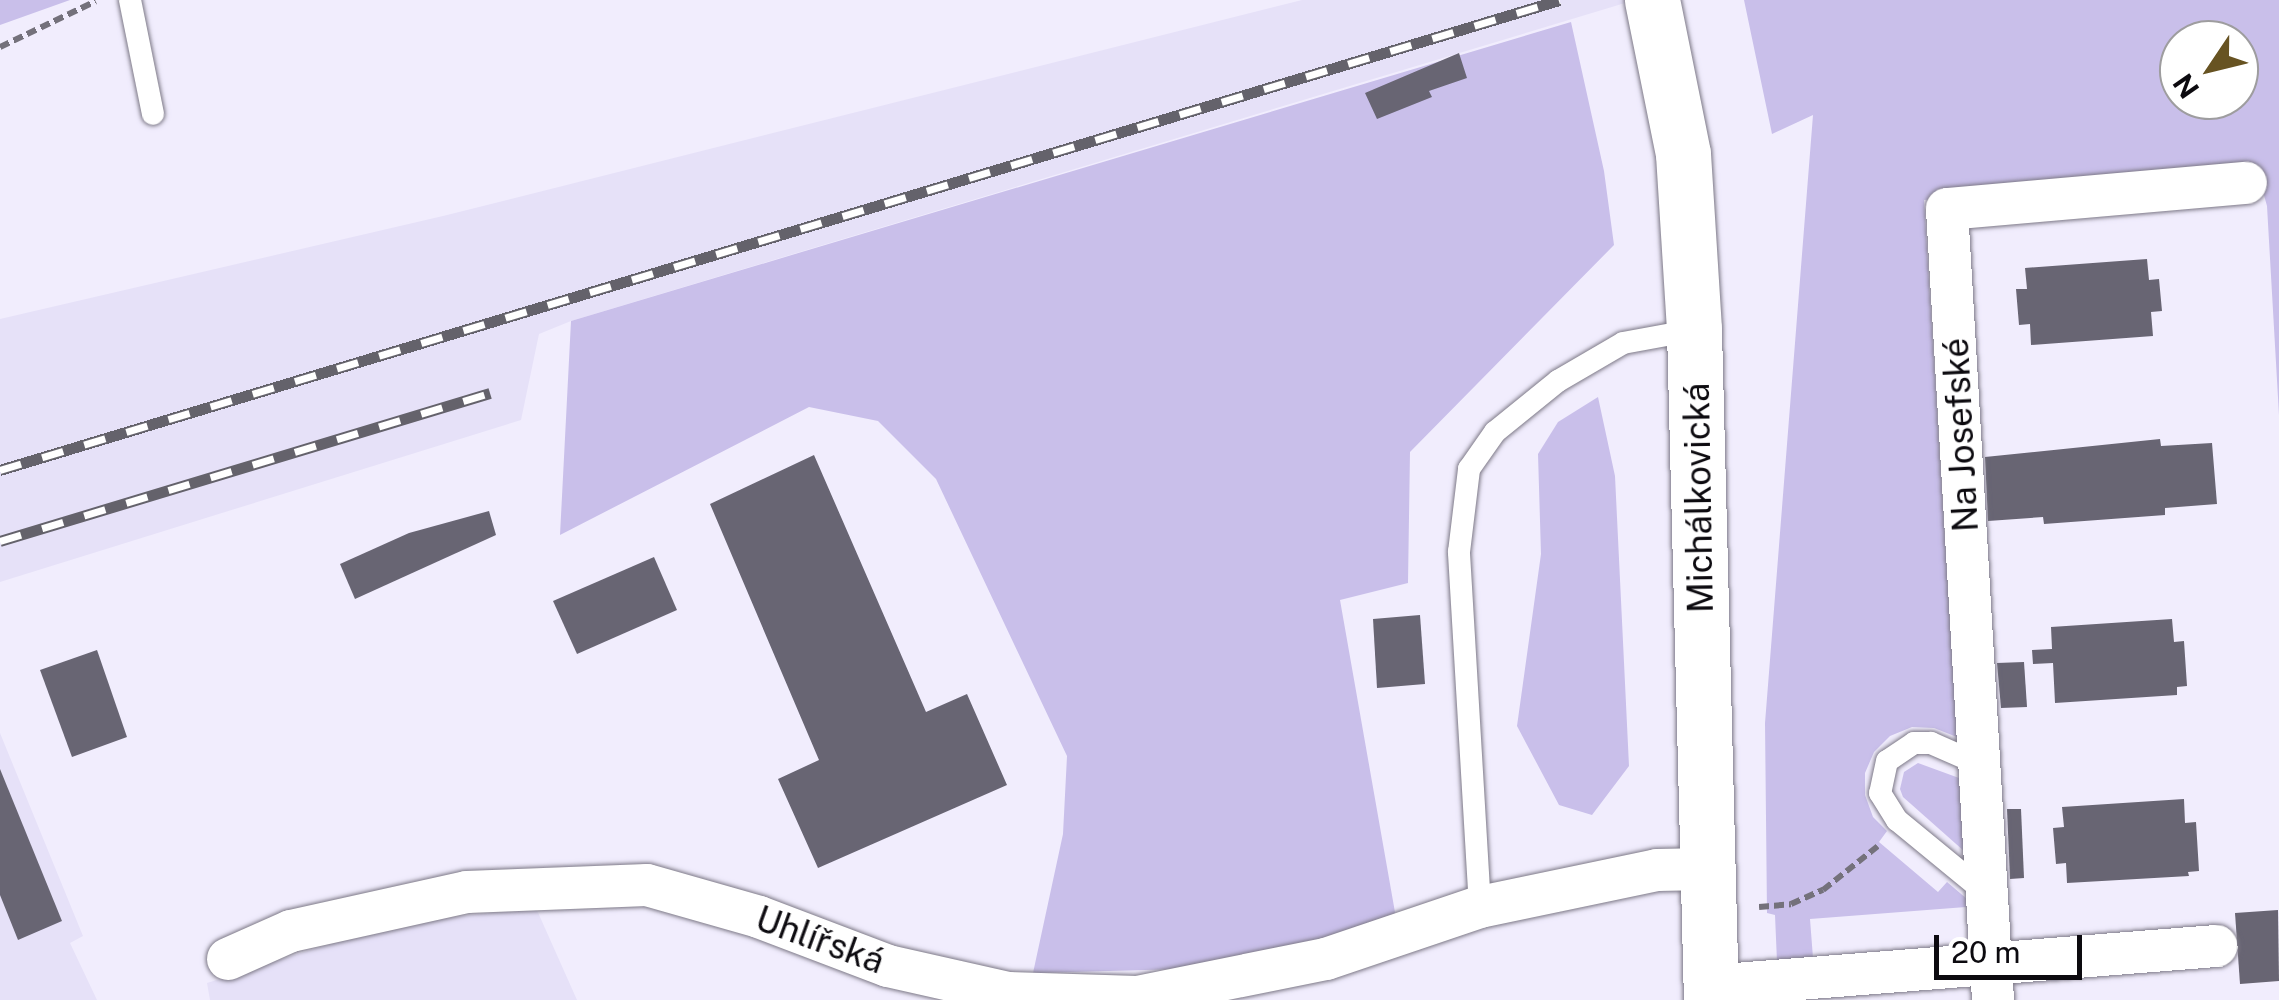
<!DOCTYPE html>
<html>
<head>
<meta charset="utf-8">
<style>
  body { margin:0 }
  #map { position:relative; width:2279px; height:1000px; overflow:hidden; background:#f1edfd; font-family:"Public Sans",sans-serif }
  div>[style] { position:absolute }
  .built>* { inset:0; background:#e6e1f8 }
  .green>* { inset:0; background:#c9bfea }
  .building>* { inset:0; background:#686573 }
  .path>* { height:6px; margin-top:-3px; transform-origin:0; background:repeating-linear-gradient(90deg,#74717b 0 10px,transparent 0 15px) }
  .roads { filter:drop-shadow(0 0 2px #7d7987) drop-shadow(0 0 2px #7d7987) }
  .lane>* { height:22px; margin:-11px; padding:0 11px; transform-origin:11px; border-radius:11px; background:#fff }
  .street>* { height:42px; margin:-21px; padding:0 21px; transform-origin:21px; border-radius:21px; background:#fff }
  .secondary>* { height:55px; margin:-27.5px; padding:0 27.5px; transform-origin:27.5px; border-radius:27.5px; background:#fff }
  .rail>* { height:11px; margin-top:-5.5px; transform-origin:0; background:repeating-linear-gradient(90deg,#fff 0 22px,#64626b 0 44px); box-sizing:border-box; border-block:2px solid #64626b }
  span { translate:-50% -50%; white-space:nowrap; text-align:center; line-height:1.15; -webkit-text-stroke:8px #fff; paint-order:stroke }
  .street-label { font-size:35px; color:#0c0a0f }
  .north { position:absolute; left:2159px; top:20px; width:100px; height:100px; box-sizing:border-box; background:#fff; border:2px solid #9e9d9f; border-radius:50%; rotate:235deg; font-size:28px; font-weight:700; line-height:40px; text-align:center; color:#0c0a0f }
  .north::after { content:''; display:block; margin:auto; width:35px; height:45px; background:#675322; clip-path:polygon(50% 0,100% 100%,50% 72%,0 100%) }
  .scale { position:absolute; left:1934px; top:935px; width:148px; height:45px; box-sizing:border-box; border:5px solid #0c0a0f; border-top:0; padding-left:12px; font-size:30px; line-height:35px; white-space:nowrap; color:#0c0a0f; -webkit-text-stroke:8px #fff; paint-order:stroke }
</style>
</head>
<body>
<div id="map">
  <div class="built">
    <div style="clip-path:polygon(1302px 0,1635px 0,571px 321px,539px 334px,521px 420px,0 582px,0 319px,443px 216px)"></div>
    <div style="clip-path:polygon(0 733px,83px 936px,70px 943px,97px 1000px,0 1000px)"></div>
    <div style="clip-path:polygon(536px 908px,577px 1000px,210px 1000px,207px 983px,330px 944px,445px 918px)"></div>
  </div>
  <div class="green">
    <div style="clip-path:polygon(0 0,70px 0,0 25px)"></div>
    <div style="clip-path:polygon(evenodd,1744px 0,2279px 0,2279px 415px,2267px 206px,2257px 170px,1924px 200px,1957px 737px,1934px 728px,1912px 727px,1890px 736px,1874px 752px,1865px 773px,1865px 795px,1873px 817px,1887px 831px,1879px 842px,1938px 892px,1947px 882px,1967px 899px,1966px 907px,1810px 919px,1813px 958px,1777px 962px,1775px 915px,1767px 913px,1765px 723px,1813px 115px,1772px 134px,1744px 0,2179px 40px,2239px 40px,2239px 100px,2179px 100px,2179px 40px)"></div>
    <div style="clip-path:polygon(1571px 22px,1604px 171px,1614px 245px,1410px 452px,1408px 583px,1340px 600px,1396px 918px,1220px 968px,1033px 973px,1063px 834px,1067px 756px,936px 479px,878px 421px,809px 407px,560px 535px,571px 321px)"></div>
    <div style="clip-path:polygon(1598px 397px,1615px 476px,1629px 766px,1592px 815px,1559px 805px,1517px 726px,1541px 554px,1538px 454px,1558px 422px)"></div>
    <div style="clip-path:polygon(1918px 763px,1959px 778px,1964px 851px,1903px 797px,1900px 789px,1904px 772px)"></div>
  </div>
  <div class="building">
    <div style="clip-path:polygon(1459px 53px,1467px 78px,1429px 91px,1432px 97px,1377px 119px,1365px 93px)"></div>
    <div style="clip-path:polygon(2147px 259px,2149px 280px,2159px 279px,2162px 311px,2151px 312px,2153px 336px,2031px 345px,2030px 324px,2019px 325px,2016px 289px,2027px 289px,2025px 268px)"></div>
    <div style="clip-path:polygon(2160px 439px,2161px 446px,2212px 443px,2217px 504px,2165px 508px,2165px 515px,2044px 524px,2043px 517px,1988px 521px,1985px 457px)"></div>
    <div style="clip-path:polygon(814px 455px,926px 712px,967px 694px,1007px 785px,818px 868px,778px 779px,819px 760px,710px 504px)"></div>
    <div style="clip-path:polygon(489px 511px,496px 535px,355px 599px,340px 564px,409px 533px)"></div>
    <div style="clip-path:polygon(654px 557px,677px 610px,577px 654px,553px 601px)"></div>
    <div style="clip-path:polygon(1420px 615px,1425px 684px,1377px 688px,1373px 619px)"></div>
    <div style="clip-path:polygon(2172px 619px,2174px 642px,2184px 641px,2187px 686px,2177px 687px,2177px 695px,2055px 703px,2053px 663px,2033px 664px,2032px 650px,2052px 649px,2051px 627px)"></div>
    <div style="clip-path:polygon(97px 650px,127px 737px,72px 757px,40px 670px)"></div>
    <div style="clip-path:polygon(2024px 662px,2027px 707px,2001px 708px,1997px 663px)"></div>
    <div style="clip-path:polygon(0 769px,62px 921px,18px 940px,0 895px)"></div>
    <div style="clip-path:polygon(2184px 799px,2185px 823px,2196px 822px,2199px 871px,2188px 872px,2189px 876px,2067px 883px,2066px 863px,2056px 864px,2053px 828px,2064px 827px,2062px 807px)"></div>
    <div style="clip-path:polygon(2007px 809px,2021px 809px,2024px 878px,2010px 879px)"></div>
    <div style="clip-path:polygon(2278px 910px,2279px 981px,2240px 984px,2235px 913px)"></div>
  </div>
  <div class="path">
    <div style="left:0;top:47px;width:106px;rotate:-25.6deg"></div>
    <div style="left:1759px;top:907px;width:32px;rotate:-5deg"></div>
    <div style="left:1791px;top:904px;width:35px;rotate:-24deg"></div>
    <div style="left:1823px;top:890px;width:70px;rotate:-38.7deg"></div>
  </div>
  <div class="roads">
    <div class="lane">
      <div style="left:130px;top:0;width:116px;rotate:78.6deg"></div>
      <div style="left:1981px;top:765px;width:55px;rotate:-156.3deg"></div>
      <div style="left:1931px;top:743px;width:17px;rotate:180deg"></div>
      <div style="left:1914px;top:743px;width:32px;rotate:146deg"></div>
      <div style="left:1887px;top:761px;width:33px;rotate:102deg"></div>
      <div style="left:1880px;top:793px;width:32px;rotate:58deg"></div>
      <div style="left:1897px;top:820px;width:115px;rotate:39.4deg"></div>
      <div style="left:1480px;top:907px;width:356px;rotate:-93.4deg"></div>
      <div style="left:1459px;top:552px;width:84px;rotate:-83.1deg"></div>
      <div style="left:1469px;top:469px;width:45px;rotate:-54.9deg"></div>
      <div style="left:1495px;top:432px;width:81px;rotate:-39deg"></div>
      <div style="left:1558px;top:381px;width:75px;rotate:-30.3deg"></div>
      <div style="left:1623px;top:343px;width:72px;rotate:-10.4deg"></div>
    </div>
    <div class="street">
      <div style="left:228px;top:959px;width:69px;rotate:-24deg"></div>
      <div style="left:291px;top:931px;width:180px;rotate:-12.5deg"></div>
      <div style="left:467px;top:892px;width:180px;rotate:-2.2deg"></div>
      <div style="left:647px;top:885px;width:116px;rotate:15.9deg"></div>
      <div style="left:759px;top:917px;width:138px;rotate:20.8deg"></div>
      <div style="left:888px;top:966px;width:123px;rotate:12.7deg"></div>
      <div style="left:1008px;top:993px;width:129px;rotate:1.8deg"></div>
      <div style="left:1137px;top:997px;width:193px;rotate:-11.4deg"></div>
      <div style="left:1326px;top:959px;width:163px;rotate:-18.7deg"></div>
      <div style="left:1480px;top:907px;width:181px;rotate:-11.8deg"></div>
      <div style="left:1657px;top:870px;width:50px;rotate:-1.1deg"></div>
      <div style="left:1710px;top:986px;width:508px;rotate:-4.52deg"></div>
      <div style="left:1993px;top:1000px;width:792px;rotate:-93.33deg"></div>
      <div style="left:1947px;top:209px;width:300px;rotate:-5deg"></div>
    </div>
    <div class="secondary">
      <div style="left:1652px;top:0;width:157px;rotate:78.6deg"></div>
      <div style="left:1683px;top:154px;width:176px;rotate:86.4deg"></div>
      <div style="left:1694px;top:330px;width:670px;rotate:88.55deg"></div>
    </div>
  </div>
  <div class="rail">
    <div style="left:0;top:470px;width:1629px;rotate:-16.77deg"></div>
    <div style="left:0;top:541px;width:512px;rotate:-16.81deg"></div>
  </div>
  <div class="street-label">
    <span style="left:1961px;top:435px;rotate:-93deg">Na Josefské</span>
    <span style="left:1699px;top:498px;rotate:-91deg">Michálkovická</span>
    <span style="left:820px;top:940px;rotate:20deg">Uhlířská</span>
  </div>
  <div class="north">N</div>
  <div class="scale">20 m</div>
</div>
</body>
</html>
